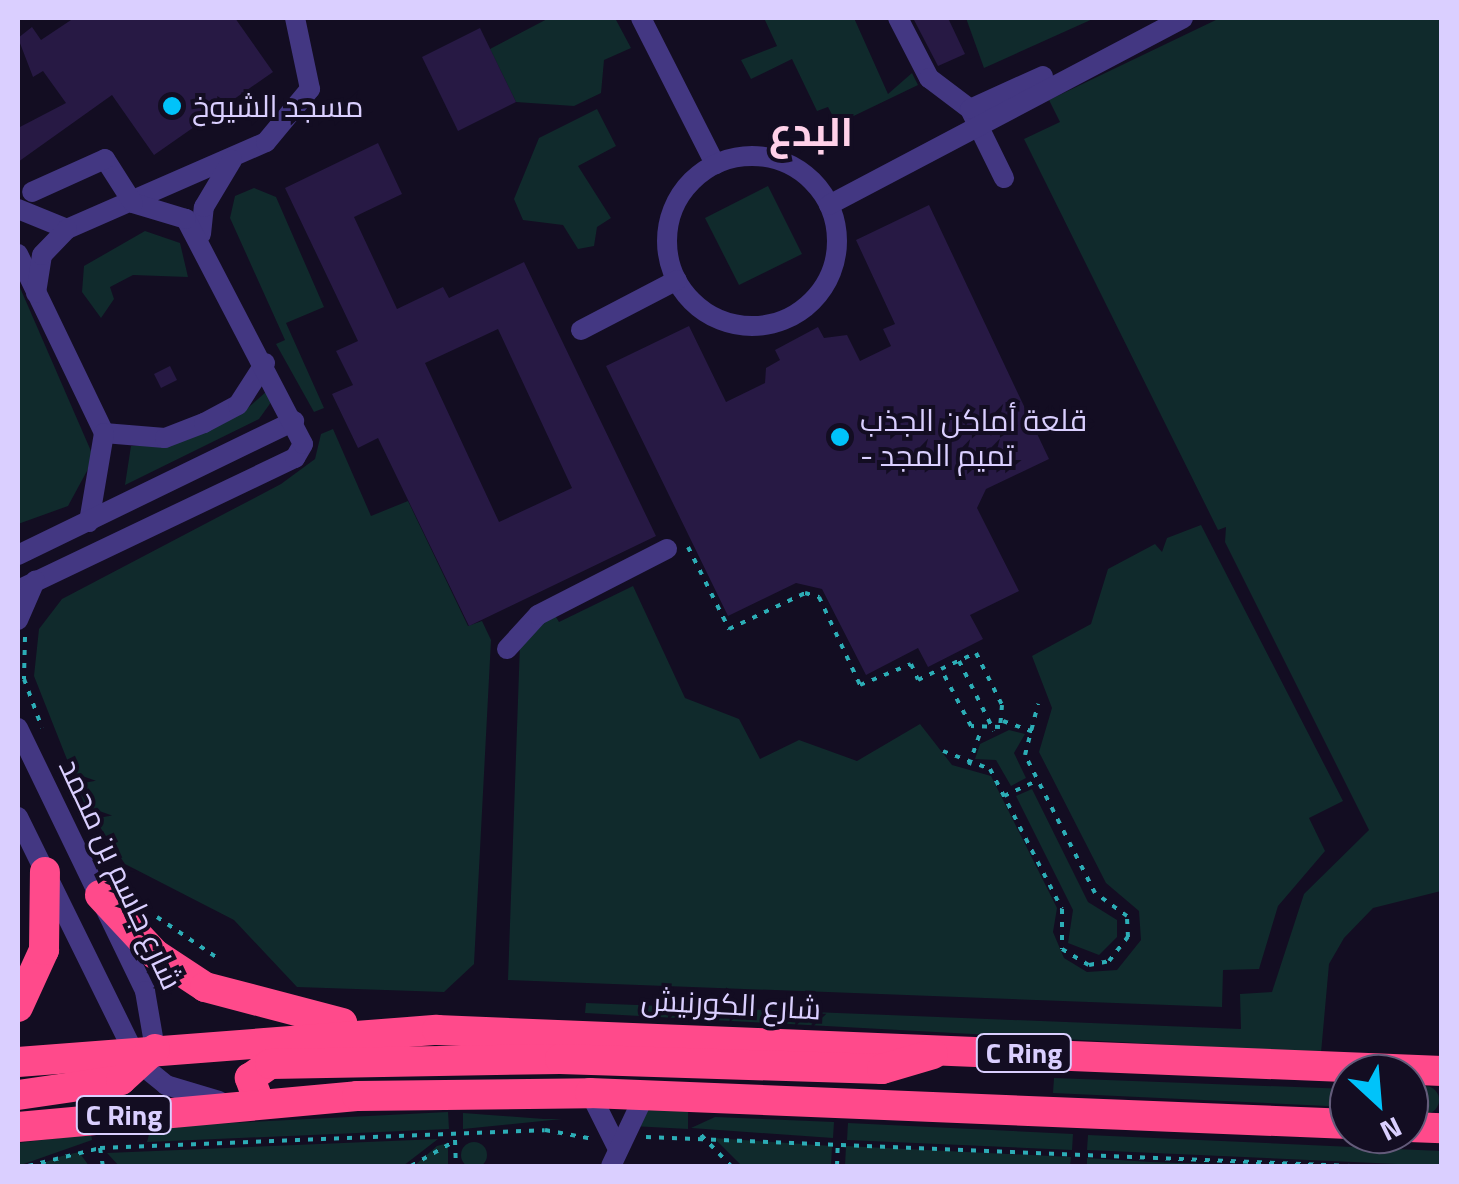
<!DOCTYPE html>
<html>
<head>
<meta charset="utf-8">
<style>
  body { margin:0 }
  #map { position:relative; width:1459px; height:1184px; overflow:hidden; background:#130d22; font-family:"Titillium Web",Cairo,sans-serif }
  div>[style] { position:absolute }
  .green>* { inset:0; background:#102a2c }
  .round { border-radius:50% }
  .building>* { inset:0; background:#271944 }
  .path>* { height:4px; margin-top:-2px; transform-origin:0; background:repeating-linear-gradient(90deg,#2cadb6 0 5px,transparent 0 13px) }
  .minor>* { height:20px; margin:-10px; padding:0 10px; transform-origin:10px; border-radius:10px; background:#433782 }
  .minor>.ring { margin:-10px; padding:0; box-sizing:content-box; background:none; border:20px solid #433782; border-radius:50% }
  .highway>* { height:30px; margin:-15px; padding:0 15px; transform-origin:15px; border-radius:15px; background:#ff4a8b }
  .dots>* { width:28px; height:28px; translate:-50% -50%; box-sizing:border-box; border:5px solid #130d22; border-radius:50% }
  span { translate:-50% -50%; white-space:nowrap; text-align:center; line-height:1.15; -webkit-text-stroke:8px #130d22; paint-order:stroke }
  .shield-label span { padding:2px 8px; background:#130d22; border:2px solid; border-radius:8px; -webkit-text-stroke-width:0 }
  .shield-label { font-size:28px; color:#dacfff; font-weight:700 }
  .poi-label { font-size:30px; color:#dacfff }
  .left { translate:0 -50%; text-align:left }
  .street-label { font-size:30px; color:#dacfff }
  .district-label { font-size:40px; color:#ffd1e9; font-weight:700 }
  .frame { position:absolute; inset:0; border:20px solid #dacfff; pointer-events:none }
  .north { position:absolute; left:1329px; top:1054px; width:100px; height:100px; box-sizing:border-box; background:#130d22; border:2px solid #635b7a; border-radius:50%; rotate:154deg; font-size:28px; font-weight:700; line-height:40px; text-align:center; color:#dacfff }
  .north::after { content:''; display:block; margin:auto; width:35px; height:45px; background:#00c3fa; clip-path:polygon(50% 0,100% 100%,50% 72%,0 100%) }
</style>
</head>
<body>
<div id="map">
  <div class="green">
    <div style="clip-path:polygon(549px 18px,615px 18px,631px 48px,604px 60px,601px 93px,574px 106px,516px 102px,490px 49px)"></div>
    <div style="clip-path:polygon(764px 18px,854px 18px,888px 94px,912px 73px,918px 85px,837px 124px,828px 107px,817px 111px,792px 59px,751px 79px,741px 60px,777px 46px)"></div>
    <div style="clip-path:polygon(966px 18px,1095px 18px,984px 68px)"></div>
    <div style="clip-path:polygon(1220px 18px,1441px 18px,1441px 891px,1373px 908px,1344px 938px,1329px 964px,1321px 1053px,585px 1013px,586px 1003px,1241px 1029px,1240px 994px,1272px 992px,1304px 894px,1369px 830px,1225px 542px,1226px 527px,1218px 530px,1024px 139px,1060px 122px,1049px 100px)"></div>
    <div style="clip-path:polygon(597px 109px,616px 146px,578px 166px,611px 218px,597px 227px,594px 246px,578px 249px,563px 225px,523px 220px,514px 199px,539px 138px)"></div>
    <div style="clip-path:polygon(768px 186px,802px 254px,739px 285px,705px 218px)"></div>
    <div style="clip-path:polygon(254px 188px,276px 197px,324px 307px,286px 323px,324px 408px,314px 412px,276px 344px,285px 340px,230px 218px,235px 196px)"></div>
    <div style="clip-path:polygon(145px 231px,180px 243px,188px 277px,133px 275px,110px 287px,114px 299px,101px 318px,82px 292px,84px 266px)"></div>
    <div style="clip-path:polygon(18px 283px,94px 458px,68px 506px,18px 524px)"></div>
    <div style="clip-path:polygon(267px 391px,274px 398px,259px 419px,125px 485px,131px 446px,172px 445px,241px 414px)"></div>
    <div style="clip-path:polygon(333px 429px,371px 516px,408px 501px,468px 626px,482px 621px,491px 640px,474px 964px,444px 992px,297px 987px,234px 920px,125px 864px,85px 805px,34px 676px,39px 629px,62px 599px,281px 484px,315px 459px,321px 434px)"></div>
    <div style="clip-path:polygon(1201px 525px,1343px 801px,1309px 818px,1325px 851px,1278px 906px,1259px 969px,1223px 970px,1222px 1007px,508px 980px,520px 644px,553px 612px,559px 622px,633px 586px,685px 698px,739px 719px,760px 759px,799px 740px,857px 761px,920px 724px,952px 765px,991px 776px,1057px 908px,1053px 932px,1064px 958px,1087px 972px,1117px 970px,1141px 940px,1139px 911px,1106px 883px,1039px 752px,1052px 708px,1032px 656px,1091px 624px,1108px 569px,1155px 544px,1162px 552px,1167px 538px)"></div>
    <div style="clip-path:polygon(1009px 730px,1025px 734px,1014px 753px,1026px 778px,1011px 786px,996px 760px,975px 759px,980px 744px)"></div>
    <div style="clip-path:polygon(1032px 789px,1088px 902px,1117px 920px,1117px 937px,1099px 955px,1068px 943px,1073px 910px,1016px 796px)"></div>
    <div style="clip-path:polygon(1054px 1078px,1349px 1089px,1349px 1107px,1053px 1093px)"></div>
    <div class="round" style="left:1411px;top:1086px;width:28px;height:28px"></div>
    <div style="clip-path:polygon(650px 1108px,688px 1108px,688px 1129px,632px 1126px)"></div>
    <div style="clip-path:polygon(448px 1112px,449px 1129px,147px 1142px,151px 1127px)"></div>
    <div style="clip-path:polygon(463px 1113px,544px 1119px,562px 1119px,463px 1129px)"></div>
    <div style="clip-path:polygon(715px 1117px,834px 1122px,833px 1138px,691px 1128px)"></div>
    <div style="clip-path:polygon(848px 1123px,1073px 1134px,1072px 1150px,847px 1140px)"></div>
    <div style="clip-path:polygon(91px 1134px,92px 1140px,18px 1166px,18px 1143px)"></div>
    <div style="clip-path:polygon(1088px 1135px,1441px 1151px,1441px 1166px,1087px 1150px)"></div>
    <div style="clip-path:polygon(714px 1138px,832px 1146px,831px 1166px,742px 1166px)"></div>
    <div style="clip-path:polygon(438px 1139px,403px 1166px,119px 1166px,107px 1153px)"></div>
    <div class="round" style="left:461px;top:1142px;width:26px;height:26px"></div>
    <div style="clip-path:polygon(448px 1143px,448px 1166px,414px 1166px,437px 1146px)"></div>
    <div style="clip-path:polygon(846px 1146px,1071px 1157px,1070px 1166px,845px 1166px)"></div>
    <div style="clip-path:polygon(79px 1152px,89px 1166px,35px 1166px,62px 1156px)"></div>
    <div style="clip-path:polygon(1087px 1158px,1151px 1162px,1269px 1166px,1087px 1166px)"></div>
  </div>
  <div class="building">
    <div style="clip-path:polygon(74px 18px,235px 18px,273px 72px,154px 155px,112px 95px,18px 162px,18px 128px,66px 103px,43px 71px,33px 77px,18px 38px,32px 27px,41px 40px)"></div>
    <div style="clip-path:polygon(913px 18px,948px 18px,965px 54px,938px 66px)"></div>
    <div style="clip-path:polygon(480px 28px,516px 102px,458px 131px,422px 57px)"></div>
    <div style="clip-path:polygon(evenodd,378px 143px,402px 194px,354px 217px,397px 309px,443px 287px,449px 298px,524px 262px,656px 536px,469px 626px,378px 438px,358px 448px,332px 394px,353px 385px,336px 351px,358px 341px,285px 188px,378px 143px,498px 329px,572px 488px,499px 522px,425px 363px,498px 329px)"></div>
    <div style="clip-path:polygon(929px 205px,1049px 459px,986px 489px,977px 508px,1019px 591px,970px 615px,983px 639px,928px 667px,918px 648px,866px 675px,822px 589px,796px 583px,728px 616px,606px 366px,689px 326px,726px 402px,765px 383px,766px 368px,780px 360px,775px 350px,818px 327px,824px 338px,847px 335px,860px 361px,891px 346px,883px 329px,895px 324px,856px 240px)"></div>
    <div style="clip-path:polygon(170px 366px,177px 380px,161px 388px,154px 374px)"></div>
  </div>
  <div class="path">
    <div style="left:688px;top:547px;width:92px;rotate:63.4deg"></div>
    <div style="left:729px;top:629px;width:84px;rotate:-25.3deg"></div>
    <div style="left:805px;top:593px;width:15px;rotate:16deg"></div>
    <div style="left:819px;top:597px;width:97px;rotate:65deg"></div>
    <div style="left:860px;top:685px;width:55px;rotate:-22.4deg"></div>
    <div style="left:911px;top:664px;width:17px;rotate:66deg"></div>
    <div style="left:918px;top:680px;width:25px;rotate:-26deg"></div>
    <div style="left:941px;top:669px;width:38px;rotate:-25deg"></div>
    <div style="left:976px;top:653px;width:58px;rotate:63.4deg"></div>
    <div style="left:1002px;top:705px;width:22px;rotate:95deg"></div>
    <div style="left:1000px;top:727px;width:29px;rotate:-178deg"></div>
    <div style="left:971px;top:726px;width:64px;rotate:-117.8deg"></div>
    <div style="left:25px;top:637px;width:42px;rotate:91.4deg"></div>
    <div style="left:24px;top:679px;width:52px;rotate:69.8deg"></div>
    <div style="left:959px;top:661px;width:78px;rotate:63.4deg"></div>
    <div style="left:1003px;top:721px;width:35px;rotate:20deg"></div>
    <div style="left:943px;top:751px;width:50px;rotate:21deg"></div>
    <div style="left:990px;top:769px;width:157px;rotate:62.8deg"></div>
    <div style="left:1062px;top:909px;width:40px;rotate:90deg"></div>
    <div style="left:1062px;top:949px;width:31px;rotate:31deg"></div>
    <div style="left:1089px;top:965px;width:20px;rotate:-11deg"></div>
    <div style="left:1109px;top:961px;width:31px;rotate:-52deg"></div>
    <div style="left:1128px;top:937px;width:21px;rotate:-93deg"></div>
    <div style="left:1127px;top:916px;width:39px;rotate:-144deg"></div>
    <div style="left:1095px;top:893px;width:155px;rotate:-116.9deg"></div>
    <div style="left:1025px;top:755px;width:53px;rotate:-75.7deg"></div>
    <div style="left:969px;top:765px;width:34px;rotate:-71deg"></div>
    <div style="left:1004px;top:796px;width:38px;rotate:-25deg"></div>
    <div style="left:157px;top:917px;width:75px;rotate:34.1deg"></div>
    <div style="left:701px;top:1135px;width:43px;rotate:45.9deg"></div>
    <div style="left:646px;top:1137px;width:705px;rotate:2.36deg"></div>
    <div style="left:455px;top:1140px;width:26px;rotate:88deg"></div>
    <div style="left:100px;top:1148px;width:18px;rotate:81deg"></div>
    <div style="left:28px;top:1166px;width:74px;rotate:-14deg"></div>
    <div style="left:100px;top:1148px;width:445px;rotate:-2.3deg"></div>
    <div style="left:545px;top:1130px;width:49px;rotate:10.6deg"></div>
    <div style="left:411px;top:1166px;width:51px;rotate:-29.6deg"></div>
    <div style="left:837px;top:1166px;width:24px;rotate:-88deg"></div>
  </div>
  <div class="minor">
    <div style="left:641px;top:18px;width:164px;rotate:63.1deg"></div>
    <div style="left:898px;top:18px;width:68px;rotate:62.7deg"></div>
    <div style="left:929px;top:78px;width:51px;rotate:37.1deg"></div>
    <div style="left:970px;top:109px;width:77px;rotate:63.8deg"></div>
    <div style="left:970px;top:109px;width:80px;rotate:-24.3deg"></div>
    <div class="ring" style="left:667px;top:156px;width:150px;height:150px"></div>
    <div style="left:829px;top:205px;width:400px;rotate:-27.8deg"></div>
    <div style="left:18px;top:209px;width:53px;rotate:22.2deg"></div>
    <div style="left:67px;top:229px;width:217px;rotate:-23.6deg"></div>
    <div style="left:266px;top:142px;width:69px;rotate:-50.3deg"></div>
    <div style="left:310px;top:89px;width:73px;rotate:-101.9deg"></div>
    <div style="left:201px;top:234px;width:27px;rotate:-84deg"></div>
    <div style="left:204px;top:207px;width:55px;rotate:-59.2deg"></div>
    <div style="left:18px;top:254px;width:199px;rotate:64.3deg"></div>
    <div style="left:104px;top:433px;width:61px;rotate:4.7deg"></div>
    <div style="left:165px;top:438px;width:42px;rotate:-21deg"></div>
    <div style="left:204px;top:423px;width:38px;rotate:-28deg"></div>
    <div style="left:238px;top:405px;width:50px;rotate:-57.3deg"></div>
    <div style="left:36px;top:293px;width:38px;rotate:-81deg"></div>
    <div style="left:42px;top:255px;width:36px;rotate:-46deg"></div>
    <div style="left:581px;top:330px;width:108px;rotate:-27.5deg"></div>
    <div style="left:89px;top:522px;width:90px;rotate:-80.4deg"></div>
    <div style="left:18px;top:555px;width:307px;rotate:-25.9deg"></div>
    <div style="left:18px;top:590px;width:307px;rotate:-25.5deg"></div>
    <div style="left:295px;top:458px;width:16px;rotate:-60deg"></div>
    <div style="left:303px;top:444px;width:254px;rotate:-117.5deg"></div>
    <div style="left:186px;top:219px;width:55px;rotate:-163.2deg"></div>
    <div style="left:133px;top:203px;width:52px;rotate:-122.5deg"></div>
    <div style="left:105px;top:159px;width:80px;rotate:155.7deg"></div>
    <div style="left:18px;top:620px;width:43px;rotate:-66.4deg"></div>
    <div style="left:507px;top:649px;width:46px;rotate:-47.6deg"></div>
    <div style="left:538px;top:615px;width:145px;rotate:-27.1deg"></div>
    <div style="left:18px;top:728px;width:292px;rotate:64.2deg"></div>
    <div style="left:145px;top:991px;width:59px;rotate:80.2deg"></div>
    <div style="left:18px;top:817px;width:274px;rotate:63.8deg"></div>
    <div style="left:139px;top:1063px;width:35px;rotate:39deg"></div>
    <div style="left:166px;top:1085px;width:55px;rotate:16.8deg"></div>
    <div style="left:590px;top:1093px;width:60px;rotate:63.4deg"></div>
    <div style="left:611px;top:1166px;width:80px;rotate:-64.7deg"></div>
  </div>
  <div class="highway">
    <div style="left:100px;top:895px;width:81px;rotate:47deg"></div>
    <div style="left:155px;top:954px;width:60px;rotate:33.4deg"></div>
    <div style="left:205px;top:987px;width:142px;rotate:14.7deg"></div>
    <div style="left:18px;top:1007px;width:63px;rotate:-65.5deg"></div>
    <div style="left:44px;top:950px;width:78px;rotate:-89.3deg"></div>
    <div style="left:18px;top:1062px;width:420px;rotate:-4.4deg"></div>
    <div style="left:437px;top:1030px;width:1006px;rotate:2.34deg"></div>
    <div style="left:18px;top:1095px;width:104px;rotate:-8.3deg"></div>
    <div style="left:121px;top:1080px;width:46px;rotate:-42.4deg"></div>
    <div style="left:259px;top:1102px;width:26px;rotate:-111deg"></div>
    <div style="left:250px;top:1078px;width:24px;rotate:-35deg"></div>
    <div style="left:270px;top:1064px;width:290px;rotate:-1deg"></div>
    <div style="left:560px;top:1059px;width:322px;rotate:1.8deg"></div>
    <div style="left:882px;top:1069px;width:53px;rotate:-16.4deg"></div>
    <div style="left:18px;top:1127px;width:340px;rotate:-5.2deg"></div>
    <div style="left:357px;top:1096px;width:233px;rotate:-0.7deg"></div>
    <div style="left:590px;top:1093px;width:760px;rotate:2.34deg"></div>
    <div style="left:1409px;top:1127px;width:33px;rotate:2deg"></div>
  </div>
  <div class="dots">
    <div style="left:172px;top:106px;background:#00c3fa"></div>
    <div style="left:840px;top:437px;background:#00c3fa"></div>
  </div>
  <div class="shield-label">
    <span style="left:1024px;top:1053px">C Ring</span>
    <span style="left:124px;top:1115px">C Ring</span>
  </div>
  <div class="poi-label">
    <span class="left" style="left:192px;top:106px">مسجد الشيوخ</span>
    <span class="left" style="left:860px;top:437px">قلعة أماكن الجذب<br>- تميم المجد</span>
  </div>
  <div class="street-label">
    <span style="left:121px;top:874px;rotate:65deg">شارع جاسم بن محمد</span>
    <span style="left:731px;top:1004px;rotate:3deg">شارع الكورنيش</span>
  </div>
  <div class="district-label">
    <span style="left:811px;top:132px">البدع</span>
  </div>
  <div class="frame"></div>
  <div class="north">N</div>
</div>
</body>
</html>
